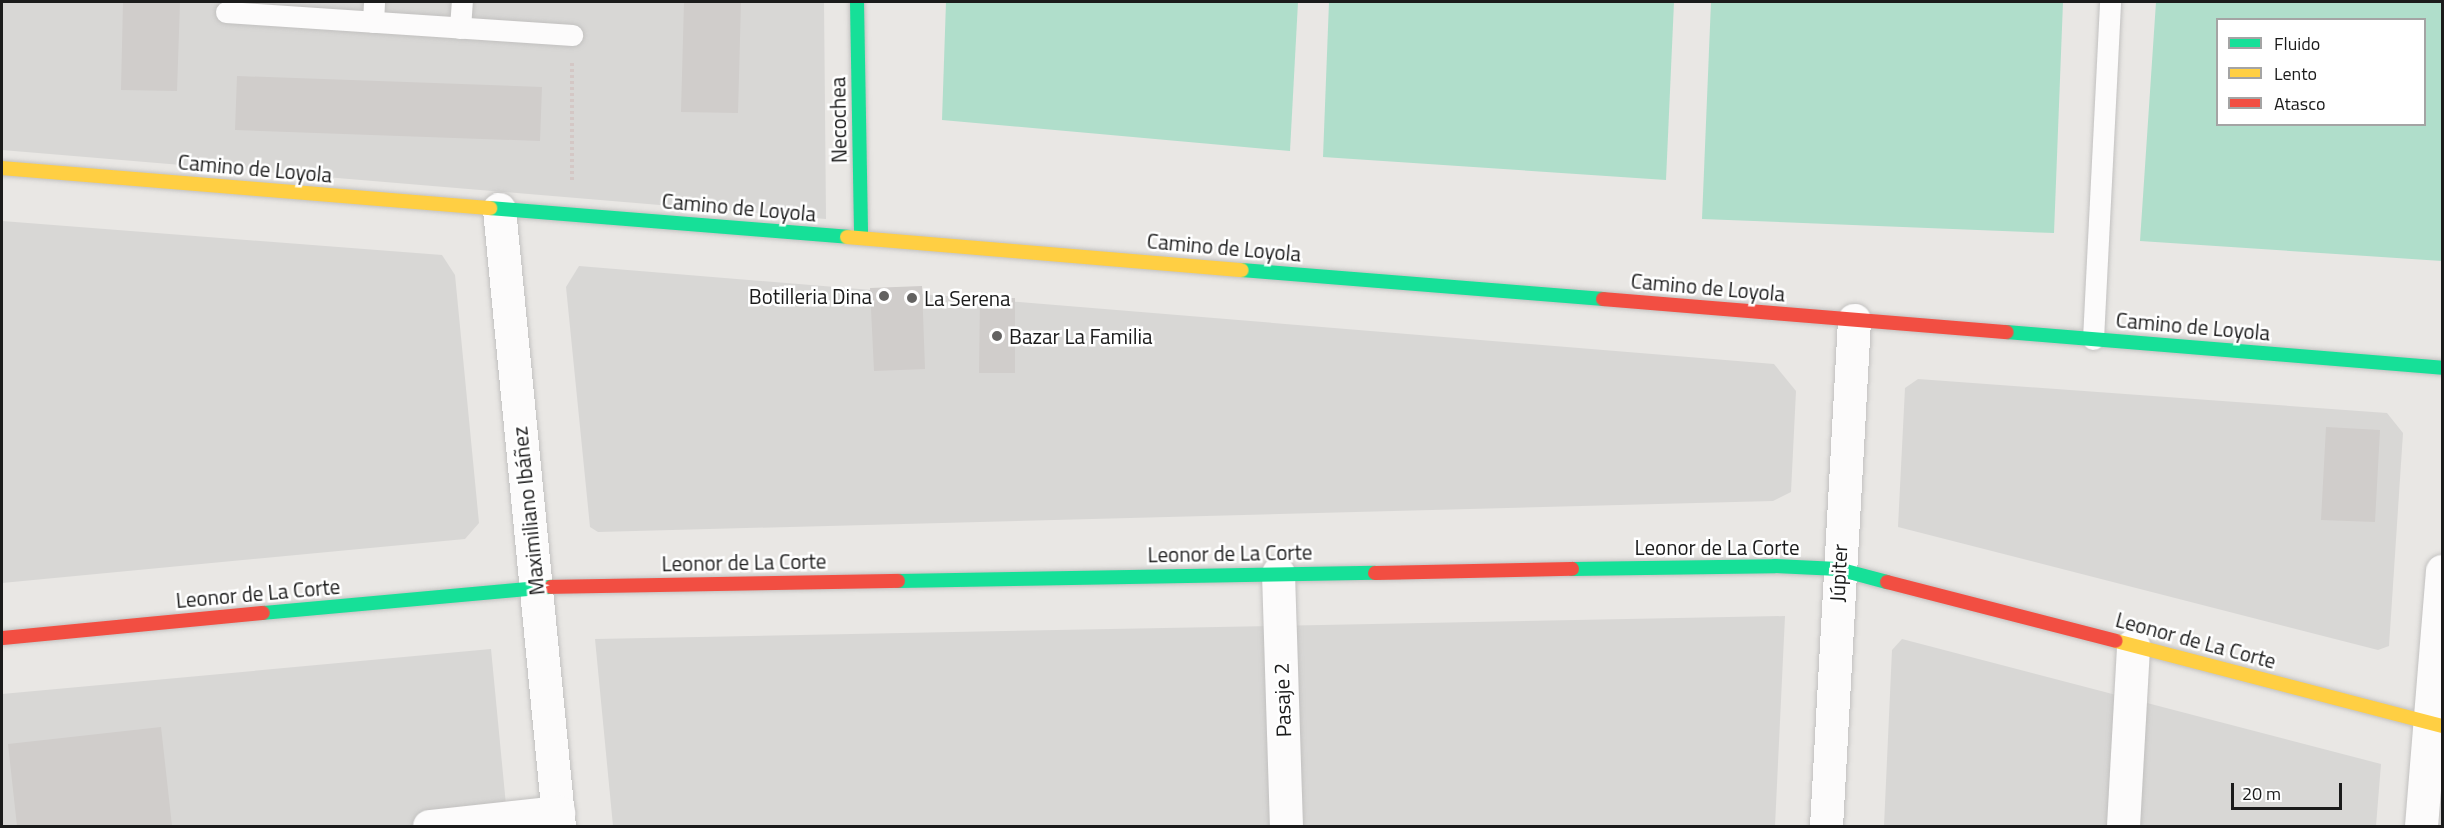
<!DOCTYPE html>
<html>
<head>
<meta charset="utf-8">
<style>
  body { margin:0 }
  #map { position:relative; width:2444px; height:828px; overflow:hidden; background:#e9e7e4; font-family:"Titillium Web",sans-serif }
  div>[style] { position:absolute }
  .residential>* { inset:0; background:#d8d7d5 }
  .pitch>* { inset:0; background:#b0decb }
  .building>* { inset:0; background:#d0cdcb }
  .path>* { height:4px; margin-top:-2px; transform-origin:0; background:repeating-linear-gradient(90deg,#d4c7c5 0 3px,transparent 0 6px) }
  .roads { filter:drop-shadow(0 0 2px #c2c1c0) drop-shadow(0 0 2px #c2c1c0) }
  .lane>* { height:21px; margin:-10.5px; padding:0 10.5px; transform-origin:10.5px; border-radius:10.5px; background:#fcfbfb }
  .street>* { height:33px; margin:-16.5px; padding:0 16.5px; transform-origin:16.5px; border-radius:16.5px; background:#fcfbfb }
  .fast>* { height:14px; margin:-7px; padding:0 7px; transform-origin:7px; border-radius:7px; background:#16e098 }
  .slow>* { height:14px; margin:-7px; padding:0 7px; transform-origin:7px; border-radius:7px; background:#ffcf43 }
  .jam>* { height:14px; margin:-7px; padding:0 7px; transform-origin:7px; border-radius:7px; background:#f24e42 }
  .dots>* { width:16px; height:16px; translate:-50% -50%; box-sizing:border-box; border:3px solid #fff; border-radius:50% }
  span { translate:-50% -50%; white-space:nowrap; text-align:center; line-height:1.15; -webkit-text-stroke:5px #fff; paint-order:stroke }
  .street-label { font-size:21px; color:#1b1b1b }
  .poi-label { font-size:21px; color:#1b1b1b }
  .right { translate:-100% -50%; text-align:right }
  .left { translate:0 -50%; text-align:left }
  .frame { position:absolute; inset:0; border:3px solid #1b1b1b; pointer-events:none }
  .legend { position:absolute; left:2216px; top:18px; width:210px; height:108px; box-sizing:border-box; background:#fff; border:2px solid #a4a4a4; margin:0; padding:8px 10px; list-style:none; font-size:18px; color:#1b1b1b }
  .legend li { display:flex; align-items:center; gap:12px; height:30px }
  .legend b { width:30px; border:2px solid #a4a4a4 }
  .scale { position:absolute; left:2231px; top:783px; width:111px; height:27px; box-sizing:border-box; border:3px solid #1b1b1b; border-top:0; padding-left:8px; font-size:18px; line-height:21px; white-space:nowrap; color:#1b1b1b; -webkit-text-stroke:4px #fff; paint-order:stroke }
</style>
</head>
<body>
<div id="map">
  <div class="residential">
    <div style="clip-path:polygon(2px 2px,824px 2px,826px 219px,2px 150px)"></div>
    <div style="clip-path:polygon(2px 221px,442px 255px,455px 275px,479px 523px,465px 539px,2px 583px)"></div>
    <div style="clip-path:polygon(579px 266px,1774px 364px,1796px 391px,1791px 492px,1773px 501px,598px 532px,590px 527px,566px 287px)"></div>
    <div style="clip-path:polygon(1918px 379px,2387px 413px,2403px 433px,2389px 646px,2378px 650px,1898px 527px,1905px 388px)"></div>
    <div style="clip-path:polygon(1785px 616px,1775px 826px,613px 826px,595px 639px)"></div>
    <div style="clip-path:polygon(1902px 639px,2381px 764px,2376px 826px,1884px 826px,1892px 650px)"></div>
    <div style="clip-path:polygon(491px 649px,508px 826px,2px 826px,2px 694px)"></div>
  </div>
  <div class="pitch">
    <div style="clip-path:polygon(946px 2px,1298px 2px,1290px 151px,942px 120px)"></div>
    <div style="clip-path:polygon(1329px 2px,1674px 2px,1666px 180px,1323px 157px)"></div>
    <div style="clip-path:polygon(1711px 2px,2063px 2px,2054px 233px,1702px 219px)"></div>
    <div style="clip-path:polygon(evenodd,2156px 2px,2442px 2px,2442px 261px,2140px 241px,2156px 2px,2218px 20px,2424px 20px,2424px 124px,2218px 124px,2218px 20px)"></div>
  </div>
  <div class="building">
    <div style="clip-path:polygon(123px 2px,180px 2px,177px 91px,121px 90px)"></div>
    <div style="clip-path:polygon(684px 2px,741px 2px,738px 113px,681px 112px)"></div>
    <div style="clip-path:polygon(237px 76px,542px 87px,540px 141px,235px 130px)"></div>
    <div style="clip-path:polygon(922px 286px,925px 369px,874px 371px,870px 288px)"></div>
    <div style="clip-path:polygon(980px 298px,1015px 298px,1015px 373px,979px 373px)"></div>
    <div style="clip-path:polygon(2326px 427px,2380px 430px,2375px 522px,2321px 520px)"></div>
    <div style="clip-path:polygon(161px 727px,172px 826px,17px 826px,8px 744px)"></div>
  </div>
  <div class="path">
    <div style="left:572px;top:63px;width:118px;rotate:90deg"></div>
  </div>
  <div class="roads">
    <div class="lane">
      <div style="left:226px;top:12px;width:347px;rotate:3.8deg"></div>
      <div style="left:373px;top:22px;width:20px;rotate:-87deg"></div>
      <div style="left:460px;top:28px;width:26px;rotate:-86deg"></div>
      <div style="left:2093px;top:339px;width:337px;rotate:-87.1deg"></div>
    </div>
    <div class="street">
      <div style="left:499px;top:209px;width:620px;rotate:84.45deg"></div>
      <div style="left:1278px;top:573px;width:253px;rotate:88.2deg"></div>
      <div style="left:429px;top:826px;width:130px;rotate:-6.2deg"></div>
      <div style="left:1826px;top:826px;width:507px;rotate:-86.83deg"></div>
      <div style="left:2123px;top:826px;width:181px;rotate:-86.8deg"></div>
      <div style="left:2421px;top:826px;width:256px;rotate:-85.3deg"></div>
    </div>
    <div class="fast">
      <div style="left:857px;top:2px;width:236px;rotate:89deg"></div>
      <div style="left:490px;top:208px;width:358px;rotate:4.6deg"></div>
      <div style="left:1242px;top:270px;width:362px;rotate:4.6deg"></div>
      <div style="left:2007px;top:332px;width:436px;rotate:4.7deg"></div>
      <div style="left:1572px;top:569px;width:203px;rotate:-0.8deg"></div>
      <div style="left:1775px;top:566px;width:63px;rotate:2.7deg"></div>
      <div style="left:1838px;top:569px;width:51px;rotate:14.9deg"></div>
      <div style="left:898px;top:581px;width:477px;rotate:-1deg"></div>
      <div style="left:263px;top:613px;width:289px;rotate:-5.2deg"></div>
    </div>
    <div class="slow">
      <div style="left:2px;top:168px;width:490px;rotate:4.7deg"></div>
      <div style="left:847px;top:237px;width:396px;rotate:4.8deg"></div>
      <div style="left:2116px;top:641px;width:337px;rotate:14.6deg"></div>
    </div>
    <div class="jam">
      <div style="left:1603px;top:299px;width:405px;rotate:4.7deg"></div>
      <div style="left:1375px;top:573px;width:197px;rotate:-1.2deg"></div>
      <div style="left:1887px;top:582px;width:236px;rotate:14.4deg"></div>
      <div style="left:551px;top:587px;width:347px;rotate:-1deg"></div>
      <div style="left:2px;top:638px;width:262px;rotate:-5.5deg"></div>
    </div>
  </div>
  <div class="dots">
    <div style="left:884px;top:296px;background:#636261"></div>
    <div style="left:912px;top:298px;background:#636261"></div>
    <div style="left:997px;top:336px;background:#636261"></div>
  </div>
  <div class="street-label">
    <span style="left:838px;top:120px;rotate:-91deg">Necochea</span>
    <span style="left:255px;top:168px;rotate:5deg">Camino de Loyola</span>
    <span style="left:739px;top:207px;rotate:5deg">Camino de Loyola</span>
    <span style="left:1224px;top:247px;rotate:5deg">Camino de Loyola</span>
    <span style="left:1708px;top:287px;rotate:5deg">Camino de Loyola</span>
    <span style="left:2193px;top:326px;rotate:5deg">Camino de Loyola</span>
    <span style="left:528px;top:511px;rotate:-96deg">Maximiliano Ibáñez</span>
    <span style="left:1717px;top:547px">Leonor de La Corte</span>
    <span style="left:1230px;top:553px;rotate:-1deg">Leonor de La Corte</span>
    <span style="left:744px;top:562px;rotate:-1deg">Leonor de La Corte</span>
    <span style="left:1838px;top:573px;rotate:-87deg">Júpiter</span>
    <span style="left:258px;top:593px;rotate:-5deg">Leonor de La Corte</span>
    <span style="left:2196px;top:640px;rotate:15deg">Leonor de La Corte</span>
    <span style="left:1282px;top:700px;rotate:-92deg">Pasaje 2</span>
  </div>
  <div class="poi-label">
    <span class="right" style="left:872px;top:296px">Botilleria Dina</span>
    <span class="left" style="left:924px;top:298px">La Serena</span>
    <span class="left" style="left:1009px;top:336px">Bazar La Familia</span>
  </div>
  <div class="frame"></div>
  <ul class="legend">
  <li><b style="height:8px;background:#16e098"></b>Fluido</li>
  <li><b style="height:8px;background:#ffcf43"></b>Lento</li>
  <li><b style="height:8px;background:#f24e42"></b>Atasco</li>
  </ul>
  <div class="scale">20 m</div>
</div>
</body>
</html>
